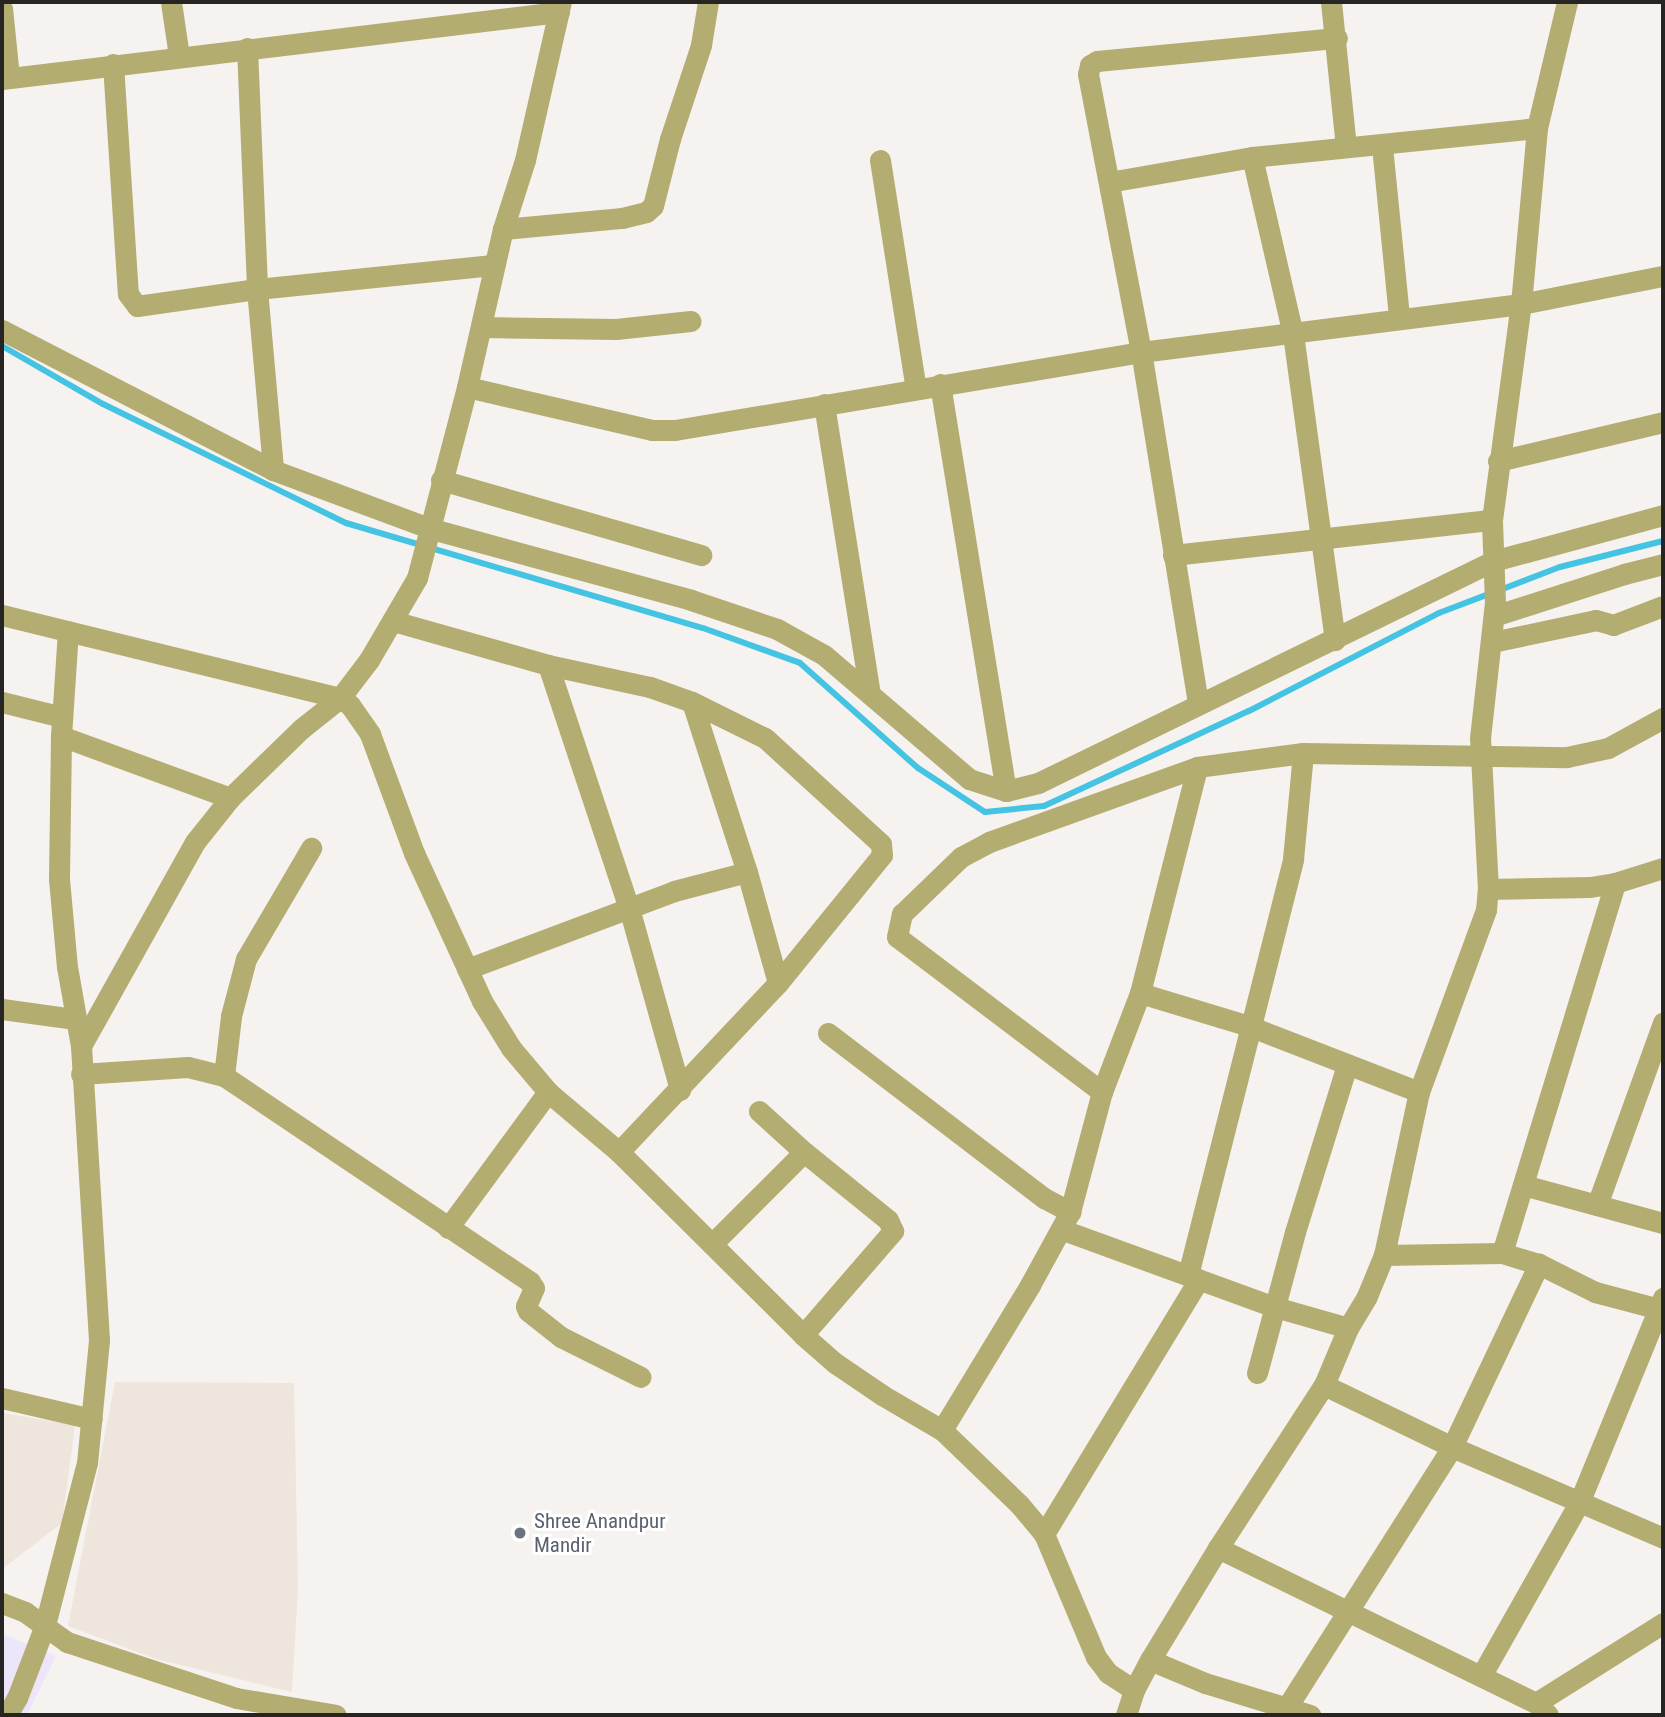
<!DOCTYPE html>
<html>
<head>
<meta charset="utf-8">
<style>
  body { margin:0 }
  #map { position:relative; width:1665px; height:1717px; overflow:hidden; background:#f6f2ef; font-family:"Roboto Condensed",sans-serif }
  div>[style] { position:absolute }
  .commercial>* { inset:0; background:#ede5fa }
  .built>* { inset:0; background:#eee5dc }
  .stream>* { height:6px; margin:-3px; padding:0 3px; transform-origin:3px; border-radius:3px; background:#45c3e3 }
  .minor>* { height:21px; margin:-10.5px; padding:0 10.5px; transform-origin:10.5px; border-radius:10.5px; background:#b3ad72 }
  .dots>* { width:19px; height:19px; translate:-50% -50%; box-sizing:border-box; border:4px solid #fff; border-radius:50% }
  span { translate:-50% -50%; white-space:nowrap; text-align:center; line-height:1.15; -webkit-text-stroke:6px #fff; paint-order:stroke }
  .worship-label { font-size:21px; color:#5b616d }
  .left { translate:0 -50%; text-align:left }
  .frame { position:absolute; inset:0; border:4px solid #262524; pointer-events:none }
</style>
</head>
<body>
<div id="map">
  <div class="commercial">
    <div style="clip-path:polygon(2px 1634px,56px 1656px,27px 1715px,2px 1715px)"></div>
  </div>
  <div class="built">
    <div style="clip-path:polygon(115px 1382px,294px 1383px,298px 1588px,292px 1692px,156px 1659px,68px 1626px)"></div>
    <div style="clip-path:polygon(2px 1413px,75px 1425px,62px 1523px,2px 1569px)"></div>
  </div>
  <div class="stream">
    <div style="left:2px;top:346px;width:116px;rotate:29.9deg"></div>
    <div style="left:103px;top:404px;width:271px;rotate:26.1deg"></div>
    <div style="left:346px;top:523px;width:372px;rotate:16.4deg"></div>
    <div style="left:703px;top:628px;width:103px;rotate:19.8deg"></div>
    <div style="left:800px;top:663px;width:158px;rotate:41.7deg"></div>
    <div style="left:918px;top:768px;width:80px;rotate:33.3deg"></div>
    <div style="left:985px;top:812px;width:59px;rotate:-5.8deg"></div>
    <div style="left:1044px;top:806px;width:226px;rotate:-24.9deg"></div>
    <div style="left:1249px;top:711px;width:214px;rotate:-27.3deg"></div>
    <div style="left:1439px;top:613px;width:53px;rotate:-20.8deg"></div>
    <div style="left:1500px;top:590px;width:64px;rotate:-21deg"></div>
    <div style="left:1560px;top:567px;width:106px;rotate:-14.2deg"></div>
  </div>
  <div class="minor">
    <div style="left:171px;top:2px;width:55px;rotate:81.6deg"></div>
    <div style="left:1331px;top:2px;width:145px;rotate:84.1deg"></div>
    <div style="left:2px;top:8px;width:69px;rotate:84.2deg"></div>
    <div style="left:247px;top:48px;width:241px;rotate:87.6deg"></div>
    <div style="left:257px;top:289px;width:182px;rotate:84.9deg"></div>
    <div style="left:113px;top:64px;width:230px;rotate:86.3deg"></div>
    <div style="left:128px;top:294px;width:15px;rotate:53deg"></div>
    <div style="left:137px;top:306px;width:121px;rotate:-8.1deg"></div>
    <div style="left:257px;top:289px;width:237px;rotate:-5.8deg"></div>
    <div style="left:2px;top:79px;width:561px;rotate:-6.86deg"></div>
    <div style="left:1382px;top:146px;width:172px;rotate:84.3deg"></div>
    <div style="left:1252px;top:157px;width:182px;rotate:77deg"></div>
    <div style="left:1293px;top:334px;width:309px;rotate:82.2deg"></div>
    <div style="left:880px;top:160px;width:232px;rotate:81.1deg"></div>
    <div style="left:1109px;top:182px;width:145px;rotate:-9.9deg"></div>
    <div style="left:1252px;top:157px;width:286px;rotate:-5.8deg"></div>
    <div style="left:503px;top:229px;width:120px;rotate:-5.3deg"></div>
    <div style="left:622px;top:218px;width:25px;rotate:-14deg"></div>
    <div style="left:646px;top:212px;width:9px;rotate:-41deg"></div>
    <div style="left:653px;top:206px;width:69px;rotate:-75.8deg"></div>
    <div style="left:670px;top:139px;width:99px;rotate:-71.7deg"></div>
    <div style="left:701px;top:45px;width:44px;rotate:-80.8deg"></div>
    <div style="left:482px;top:327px;width:134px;rotate:0.9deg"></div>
    <div style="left:616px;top:329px;width:75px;rotate:-6.1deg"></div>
    <div style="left:2px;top:330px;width:305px;rotate:27.3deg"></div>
    <div style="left:273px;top:470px;width:170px;rotate:20.4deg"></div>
    <div style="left:432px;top:529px;width:269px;rotate:15.3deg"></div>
    <div style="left:691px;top:600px;width:91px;rotate:18.6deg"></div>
    <div style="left:777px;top:629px;width:54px;rotate:29deg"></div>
    <div style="left:824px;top:655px;width:191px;rotate:40.5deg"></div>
    <div style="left:969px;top:779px;width:39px;rotate:18deg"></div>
    <div style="left:1006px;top:791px;width:33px;rotate:-14deg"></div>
    <div style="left:1038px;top:783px;width:506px;rotate:-26.01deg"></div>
    <div style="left:1493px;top:561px;width:176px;rotate:-15.1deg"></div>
    <div style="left:940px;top:384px;width:412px;rotate:80.8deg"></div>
    <div style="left:467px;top:387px;width:190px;rotate:13.1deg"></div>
    <div style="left:652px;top:430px;width:23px"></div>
    <div style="left:675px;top:430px;width:472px;rotate:-9.5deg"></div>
    <div style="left:1141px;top:352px;width:383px;rotate:-7.2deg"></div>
    <div style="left:1521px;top:304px;width:145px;rotate:-11.2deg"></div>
    <div style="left:824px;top:404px;width:293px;rotate:81deg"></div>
    <div style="left:1498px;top:461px;width:170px;rotate:-13.3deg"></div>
    <div style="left:441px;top:480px;width:271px;rotate:16.1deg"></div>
    <div style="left:1173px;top:555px;width:321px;rotate:-6.3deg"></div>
    <div style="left:2px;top:615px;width:348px;rotate:13.8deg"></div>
    <div style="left:340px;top:698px;width:12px;rotate:35deg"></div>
    <div style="left:350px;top:705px;width:35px;rotate:55deg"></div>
    <div style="left:370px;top:734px;width:127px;rotate:69.7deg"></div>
    <div style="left:414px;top:853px;width:163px;rotate:65.3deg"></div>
    <div style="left:482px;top:1001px;width:55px;rotate:58.3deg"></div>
    <div style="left:511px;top:1048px;width:57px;rotate:49.9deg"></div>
    <div style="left:548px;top:1092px;width:93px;rotate:40.2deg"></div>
    <div style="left:619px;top:1152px;width:260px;rotate:44.8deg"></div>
    <div style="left:803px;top:1335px;width:43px;rotate:41.2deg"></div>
    <div style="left:835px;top:1363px;width:57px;rotate:34.2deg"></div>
    <div style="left:882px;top:1395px;width:69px;rotate:30.3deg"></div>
    <div style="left:942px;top:1430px;width:107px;rotate:43.9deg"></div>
    <div style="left:1019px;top:1504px;width:39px;rotate:50deg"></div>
    <div style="left:1044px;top:1534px;width:134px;rotate:67.1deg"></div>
    <div style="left:1096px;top:1657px;width:20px;rotate:53deg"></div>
    <div style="left:1108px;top:1673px;width:31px;rotate:33deg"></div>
    <div style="left:1494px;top:616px;width:137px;rotate:-17.9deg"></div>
    <div style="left:1624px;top:574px;width:40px;rotate:-14.4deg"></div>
    <div style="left:393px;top:621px;width:161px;rotate:15.8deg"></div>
    <div style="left:548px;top:665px;width:104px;rotate:12.2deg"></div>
    <div style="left:650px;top:687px;width:45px;rotate:19.7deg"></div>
    <div style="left:692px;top:702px;width:81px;rotate:26.3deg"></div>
    <div style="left:765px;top:738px;width:157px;rotate:42.4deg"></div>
    <div style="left:881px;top:844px;width:11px;rotate:85deg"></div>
    <div style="left:882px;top:855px;width:165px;rotate:129.1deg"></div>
    <div style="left:778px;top:983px;width:232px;rotate:133.3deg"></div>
    <div style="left:1492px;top:642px;width:106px;rotate:-11.9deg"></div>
    <div style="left:1596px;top:620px;width:18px;rotate:16deg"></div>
    <div style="left:1613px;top:625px;width:53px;rotate:-20.8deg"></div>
    <div style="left:548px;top:665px;width:256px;rotate:71.6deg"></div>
    <div style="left:629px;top:908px;width:189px;rotate:74.3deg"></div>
    <div style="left:2px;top:702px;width:62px;rotate:14deg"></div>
    <div style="left:692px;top:702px;width:179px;rotate:72.1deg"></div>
    <div style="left:747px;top:872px;width:115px;rotate:74.4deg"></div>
    <div style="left:1198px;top:703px;width:356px;rotate:-99.2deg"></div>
    <div style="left:1141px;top:352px;width:283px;rotate:-100.8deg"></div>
    <div style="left:1088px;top:74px;width:9px;rotate:-77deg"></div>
    <div style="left:1090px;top:65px;width:8px;rotate:-30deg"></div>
    <div style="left:1097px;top:61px;width:241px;rotate:-5.5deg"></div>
    <div style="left:61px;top:736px;width:180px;rotate:20.1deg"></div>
    <div style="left:1488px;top:889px;width:102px;rotate:-1.1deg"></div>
    <div style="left:1590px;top:887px;width:25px;rotate:-9deg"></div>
    <div style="left:1615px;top:883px;width:50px;rotate:-17.4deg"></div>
    <div style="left:467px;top:969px;width:221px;rotate:-20.6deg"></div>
    <div style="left:674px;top:891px;width:75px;rotate:-14.6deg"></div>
    <div style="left:1140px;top:993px;width:114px;rotate:16.8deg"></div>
    <div style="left:1249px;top:1026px;width:182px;rotate:21.2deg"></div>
    <div style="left:2px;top:1009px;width:74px;rotate:7.8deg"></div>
    <div style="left:828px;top:1033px;width:272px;rotate:37.4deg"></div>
    <div style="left:1044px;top:1198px;width:30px;rotate:28deg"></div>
    <div style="left:81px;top:1046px;width:234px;rotate:-60.8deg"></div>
    <div style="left:195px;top:842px;width:56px;rotate:-51.5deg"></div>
    <div style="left:230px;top:798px;width:99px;rotate:-44.2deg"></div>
    <div style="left:301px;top:729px;width:50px;rotate:-38.5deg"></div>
    <div style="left:340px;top:698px;width:48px;rotate:-52.7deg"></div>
    <div style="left:369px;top:660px;width:95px;rotate:-59.7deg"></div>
    <div style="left:417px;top:578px;width:197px;rotate:-75.3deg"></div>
    <div style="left:467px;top:387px;width:162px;rotate:-77.2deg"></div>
    <div style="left:503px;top:229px;width:72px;rotate:-72.3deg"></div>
    <div style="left:525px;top:160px;width:162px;rotate:-77.2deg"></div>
    <div style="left:81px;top:1074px;width:107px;rotate:-3.7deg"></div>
    <div style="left:188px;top:1067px;width:37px;rotate:14deg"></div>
    <div style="left:224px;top:1076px;width:369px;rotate:33.9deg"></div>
    <div style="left:530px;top:1282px;width:7px;rotate:56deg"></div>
    <div style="left:534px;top:1288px;width:20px;rotate:114deg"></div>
    <div style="left:526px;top:1306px;width:5px;rotate:68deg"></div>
    <div style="left:528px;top:1311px;width:42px;rotate:38.2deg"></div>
    <div style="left:561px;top:1337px;width:89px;rotate:26.6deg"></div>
    <div style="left:224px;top:1076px;width:60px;rotate:-83.3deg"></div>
    <div style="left:231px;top:1016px;width:59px;rotate:-75.3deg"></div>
    <div style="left:246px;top:959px;width:129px;rotate:-59.6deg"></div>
    <div style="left:1102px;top:1092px;width:257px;rotate:-142.9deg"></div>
    <div style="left:897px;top:937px;width:24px;rotate:-78deg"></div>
    <div style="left:902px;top:914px;width:82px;rotate:-44deg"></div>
    <div style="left:961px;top:857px;width:32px;rotate:-28deg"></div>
    <div style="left:989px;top:842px;width:221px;rotate:-19.8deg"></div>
    <div style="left:1197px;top:767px;width:107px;rotate:-7.5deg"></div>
    <div style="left:1303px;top:753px;width:264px;rotate:0.9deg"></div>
    <div style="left:1567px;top:757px;width:42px;rotate:-12.4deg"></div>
    <div style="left:1608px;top:748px;width:63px;rotate:-28.6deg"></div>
    <div style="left:1523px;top:1185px;width:145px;rotate:15.2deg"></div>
    <div style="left:1597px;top:1205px;width:194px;rotate:-70.1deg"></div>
    <div style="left:448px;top:1228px;width:169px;rotate:-53.7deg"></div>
    <div style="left:1063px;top:1230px;width:226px;rotate:20deg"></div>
    <div style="left:1275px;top:1307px;width:76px;rotate:16deg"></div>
    <div style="left:712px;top:1244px;width:130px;rotate:-45deg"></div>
    <div style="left:804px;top:1152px;width:61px;rotate:-137.7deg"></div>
    <div style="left:1502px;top:1253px;width:387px;rotate:-73deg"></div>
    <div style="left:1384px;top:1255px;width:118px;rotate:-1deg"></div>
    <div style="left:1502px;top:1253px;width:39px;rotate:17deg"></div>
    <div style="left:1539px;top:1264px;width:63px;rotate:26.6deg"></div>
    <div style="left:1595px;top:1292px;width:66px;rotate:14.9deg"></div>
    <div style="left:1188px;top:1275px;width:429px;rotate:-75.8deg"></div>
    <div style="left:1293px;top:859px;width:106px;rotate:-84.6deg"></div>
    <div style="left:803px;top:1335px;width:138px;rotate:-49.1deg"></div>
    <div style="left:893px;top:1231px;width:12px;rotate:-114deg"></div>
    <div style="left:888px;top:1220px;width:108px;rotate:-141deg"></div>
    <div style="left:1257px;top:1373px;width:146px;rotate:-74.9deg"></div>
    <div style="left:1295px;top:1232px;width:175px;rotate:-72.7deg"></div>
    <div style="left:1324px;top:1385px;width:142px;rotate:25.8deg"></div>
    <div style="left:1452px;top:1447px;width:230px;rotate:23.3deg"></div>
    <div style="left:2px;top:1398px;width:92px;rotate:13.1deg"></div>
    <div style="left:942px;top:1430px;width:170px;rotate:-58.7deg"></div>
    <div style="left:1030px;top:1285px;width:83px;rotate:-61.3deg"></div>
    <div style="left:1070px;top:1212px;width:124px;rotate:-75.1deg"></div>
    <div style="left:1102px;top:1092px;width:106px;rotate:-69deg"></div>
    <div style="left:1140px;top:993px;width:233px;rotate:-75.8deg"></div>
    <div style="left:1044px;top:1534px;width:298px;rotate:-58.7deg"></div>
    <div style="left:1218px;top:1548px;width:354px;rotate:26deg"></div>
    <div style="left:1536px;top:1703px;width:17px;rotate:45deg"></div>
    <div style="left:2px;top:1603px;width:25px;rotate:21deg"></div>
    <div style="left:25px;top:1612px;width:52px;rotate:35.5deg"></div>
    <div style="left:67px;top:1642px;width:178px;rotate:18.3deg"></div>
    <div style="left:236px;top:1698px;width:101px;rotate:9.6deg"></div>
    <div style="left:1150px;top:1660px;width:60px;rotate:22.7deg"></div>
    <div style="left:1205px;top:1683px;width:110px;rotate:16.9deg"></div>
    <div style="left:1481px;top:1676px;width:199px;rotate:-60.5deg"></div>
    <div style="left:1579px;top:1503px;width:222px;rotate:-67.7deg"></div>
    <div style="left:1536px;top:1703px;width:150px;rotate:-32.2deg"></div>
    <div style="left:7px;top:1715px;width:20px;rotate:-60deg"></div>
    <div style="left:17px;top:1698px;width:78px;rotate:-69deg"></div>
    <div style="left:45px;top:1625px;width:167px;rotate:-75.5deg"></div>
    <div style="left:87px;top:1463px;width:124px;rotate:-84.4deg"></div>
    <div style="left:99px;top:1340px;width:295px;rotate:-93.5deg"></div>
    <div style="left:81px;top:1046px;width:80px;rotate:-100deg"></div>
    <div style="left:67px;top:967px;width:88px;rotate:-95.2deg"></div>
    <div style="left:59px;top:879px;width:143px;rotate:-89.2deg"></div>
    <div style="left:61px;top:736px;width:105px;rotate:-86.2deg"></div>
    <div style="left:1126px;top:1715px;width:26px;rotate:-72deg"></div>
    <div style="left:1134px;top:1690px;width:34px;rotate:-62deg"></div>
    <div style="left:1150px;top:1660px;width:131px;rotate:-58.7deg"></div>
    <div style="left:1218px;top:1548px;width:194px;rotate:-57deg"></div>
    <div style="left:1324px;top:1385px;width:62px;rotate:-67.2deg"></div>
    <div style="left:1348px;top:1328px;width:37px;rotate:-59deg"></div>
    <div style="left:1367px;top:1296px;width:44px;rotate:-67.5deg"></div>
    <div style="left:1384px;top:1255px;width:167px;rotate:-77.9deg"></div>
    <div style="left:1419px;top:1092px;width:194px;rotate:-69.8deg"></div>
    <div style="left:1486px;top:910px;width:21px;rotate:-85deg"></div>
    <div style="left:1488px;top:889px;width:151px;rotate:-93deg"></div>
    <div style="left:1480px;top:738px;width:136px;rotate:-83.7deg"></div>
    <div style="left:1495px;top:603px;width:83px;rotate:-92.1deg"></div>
    <div style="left:1492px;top:520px;width:218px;rotate:-82.4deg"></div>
    <div style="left:1521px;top:304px;width:177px;rotate:-84.8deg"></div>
    <div style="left:1537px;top:128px;width:130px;rotate:-76.6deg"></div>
    <div style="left:1282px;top:1715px;width:317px;rotate:-57.6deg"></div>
    <div style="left:1452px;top:1447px;width:203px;rotate:-64.6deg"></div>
  </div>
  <div class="dots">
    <div style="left:520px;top:1533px;background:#6b7280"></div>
  </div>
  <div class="worship-label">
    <span class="left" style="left:534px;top:1533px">Shree Anandpur<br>Mandir</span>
  </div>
  <div class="frame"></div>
</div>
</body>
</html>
